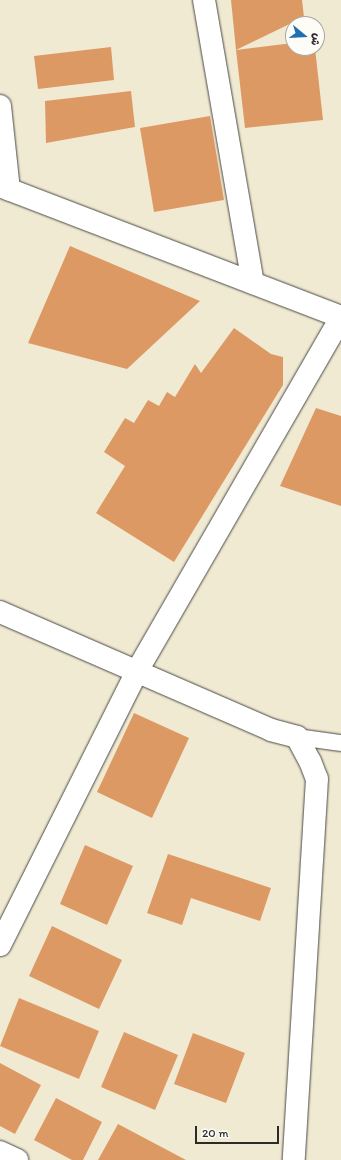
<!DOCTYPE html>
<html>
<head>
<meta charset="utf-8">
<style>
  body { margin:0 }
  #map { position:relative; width:341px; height:1160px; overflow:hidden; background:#f1ead3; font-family:Itim,"Playpen Sans Arabic",sans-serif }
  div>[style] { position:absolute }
  .building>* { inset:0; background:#dd9964 }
  .roads { filter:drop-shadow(0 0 1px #494844) drop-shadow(0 0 1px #494844) }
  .service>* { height:16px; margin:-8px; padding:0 8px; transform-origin:8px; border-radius:8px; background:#fff }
  .minor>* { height:22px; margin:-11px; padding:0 11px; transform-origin:11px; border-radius:11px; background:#fff }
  span { translate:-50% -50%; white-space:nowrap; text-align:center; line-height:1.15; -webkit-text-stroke:3px #fdfcf7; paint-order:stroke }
  .north { position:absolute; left:285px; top:16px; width:40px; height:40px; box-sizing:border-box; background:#fdfcf7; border:1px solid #a9a8a5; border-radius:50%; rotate:108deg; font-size:11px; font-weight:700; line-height:16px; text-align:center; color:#2b2b2b }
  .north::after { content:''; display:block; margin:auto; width:14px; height:18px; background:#1f6fb2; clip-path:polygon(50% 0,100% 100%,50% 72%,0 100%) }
  .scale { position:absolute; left:195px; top:1126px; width:84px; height:18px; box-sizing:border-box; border:2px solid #2b2b2b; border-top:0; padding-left:5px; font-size:12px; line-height:14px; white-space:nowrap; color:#2b2b2b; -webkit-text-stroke:3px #fdfcf7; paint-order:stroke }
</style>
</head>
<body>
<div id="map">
  <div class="building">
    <div style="clip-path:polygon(231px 0,302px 0,304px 17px,236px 50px)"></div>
    <div style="clip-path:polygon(293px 43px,293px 48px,315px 48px,323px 120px,245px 128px,236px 50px)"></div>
    <div style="clip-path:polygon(111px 47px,114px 80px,38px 89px,34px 56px)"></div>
    <div style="clip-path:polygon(131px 91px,135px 127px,46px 143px,45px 101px)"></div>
    <div style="clip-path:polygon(210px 116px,224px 200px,154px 212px,140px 128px)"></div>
    <div style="clip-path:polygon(70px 246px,200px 301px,127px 369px,28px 343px)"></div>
    <div style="clip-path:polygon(234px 328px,271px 354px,283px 357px,283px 385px,174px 562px,96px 513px,125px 466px,104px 452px,125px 418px,134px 423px,148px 400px,159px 406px,167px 392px,175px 397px,195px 364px,201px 373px)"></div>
    <div style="clip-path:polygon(316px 408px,341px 416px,341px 506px,280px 486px)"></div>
    <div style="clip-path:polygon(134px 713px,189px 738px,152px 818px,97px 792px)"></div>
    <div style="clip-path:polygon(85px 845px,133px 866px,107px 925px,60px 904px)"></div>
    <div style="clip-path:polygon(168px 854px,271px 888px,260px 921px,191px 898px,182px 925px,147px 913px)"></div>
    <div style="clip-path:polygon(52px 926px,122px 960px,99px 1009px,29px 976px)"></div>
    <div style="clip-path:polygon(19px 998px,99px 1031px,79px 1079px,0 1046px)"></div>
    <div style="clip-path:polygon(124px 1032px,178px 1055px,155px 1110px,101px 1087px)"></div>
    <div style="clip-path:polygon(193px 1033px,245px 1053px,226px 1103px,174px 1084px)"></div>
    <div style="clip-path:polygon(0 1063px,41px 1085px,15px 1134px,0 1126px)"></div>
    <div style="clip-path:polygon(56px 1098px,102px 1122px,83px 1160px,72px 1160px,34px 1140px)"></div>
    <div style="clip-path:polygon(118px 1124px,186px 1160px,98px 1160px)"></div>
  </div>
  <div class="roads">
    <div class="service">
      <div style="left:297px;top:737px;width:44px;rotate:7.8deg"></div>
    </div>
    <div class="minor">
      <div style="left:204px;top:0;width:287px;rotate:80.2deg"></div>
      <div style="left:0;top:106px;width:84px;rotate:83.9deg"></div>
      <div style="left:0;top:186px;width:365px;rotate:21deg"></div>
      <div style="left:0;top:612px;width:296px;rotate:23.5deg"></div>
      <div style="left:271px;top:730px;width:27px;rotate:15deg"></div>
      <div style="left:297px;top:737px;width:27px;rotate:62deg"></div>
      <div style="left:310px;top:761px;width:19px;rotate:69deg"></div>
      <div style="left:317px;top:779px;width:382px;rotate:93.5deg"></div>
      <div style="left:0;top:945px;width:306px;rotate:-63.4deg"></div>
      <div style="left:137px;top:671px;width:409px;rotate:-60deg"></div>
      <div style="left:0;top:1152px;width:19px;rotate:25deg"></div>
    </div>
  </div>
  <div class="north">ش</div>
  <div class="scale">20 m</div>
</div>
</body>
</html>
